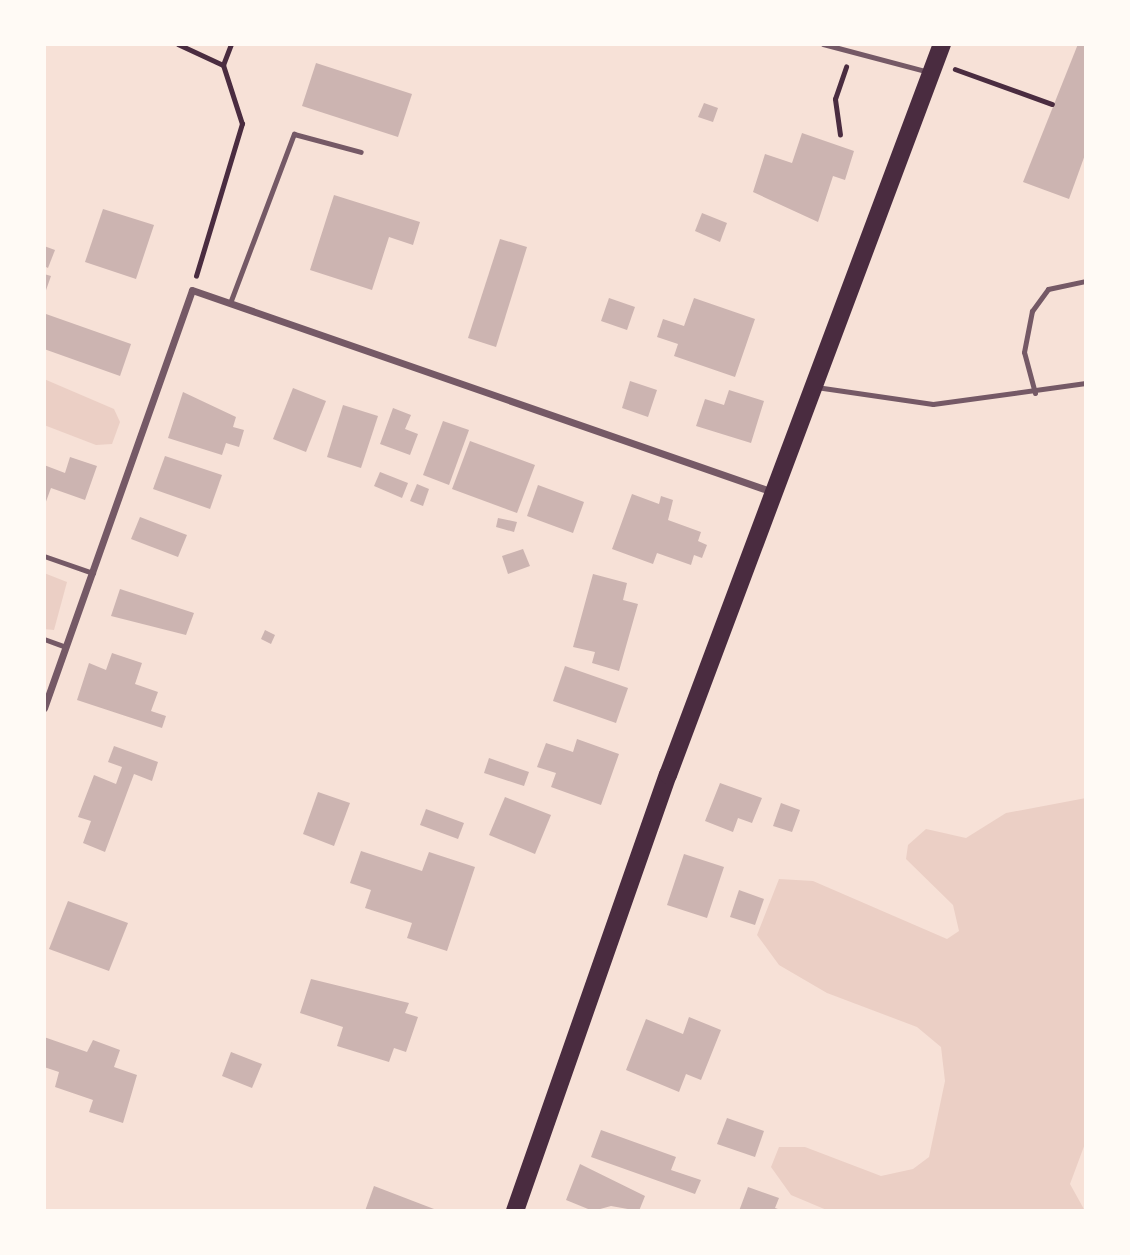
<!DOCTYPE html>
<html>
<head>
<meta charset="utf-8">
<style>
  body { margin:0 }
  #map { position:relative; width:1130px; height:1255px; overflow:hidden; background:#f7e1d7; font-family:"Space Grotesk",sans-serif }
  div>[style] { position:absolute }
  .green>* { inset:0; background:#ebcfc5 }
  .building>* { inset:0; background:#ccb4b1 }
  .path>* { height:4.5px; margin:-2.25px; padding:0 2.25px; transform-origin:2.25px; border-radius:2.25px; background:#4a2c40 }
  .service>* { height:5px; margin:-2.5px; padding:0 2.5px; transform-origin:2.5px; border-radius:2.5px; background:#755966 }
  .minor>* { height:7px; margin:-3.5px; padding:0 3.5px; transform-origin:3.5px; border-radius:3.5px; background:#755966 }
  .primary>* { height:18px; margin:-9px; padding:0 9px; transform-origin:9px; border-radius:9px; background:#4a2c40 }
  span { translate:-50% -50%; white-space:nowrap; text-align:center; line-height:1.15; -webkit-text-stroke:7px #fffaf5; paint-order:stroke }
  .frame { position:absolute; inset:0; border:46px solid #fffaf5; pointer-events:none }
</style>
</head>
<body>
<div id="map">
  <div class="green">
    <div style="clip-path:polygon(44px 379px,114px 409px,120px 422px,112px 444px,96px 445px,44px 425px)"></div>
    <div style="clip-path:polygon(44px 573px,67px 582px,54px 630px,44px 629px)"></div>
    <div style="clip-path:polygon(1086px 798px,1086px 1141px,1070px 1184px,1085px 1211px,829px 1211px,791px 1195px,771px 1167px,779px 1147px,805px 1147px,881px 1176px,913px 1169px,929px 1157px,945px 1081px,941px 1047px,917px 1027px,827px 993px,779px 965px,757px 935px,779px 879px,813px 881px,947px 939px,959px 931px,953px 905px,906px 859px,908px 845px,926px 829px,966px 838px,1006px 813px)"></div>
  </div>
  <div class="building">
    <div style="clip-path:polygon(1078px 44px,1086px 46px,1086px 152px,1069px 199px,1023px 182px)"></div>
    <div style="clip-path:polygon(316px 63px,412px 94px,398px 137px,302px 106px)"></div>
    <div style="clip-path:polygon(704px 103px,718px 108px,713px 122px,698px 117px)"></div>
    <div style="clip-path:polygon(802px 133px,854px 151px,845px 180px,833px 176px,818px 222px,753px 192px,765px 154px,792px 163px)"></div>
    <div style="clip-path:polygon(334px 195px,420px 222px,413px 245px,389px 237px,372px 290px,310px 270px)"></div>
    <div style="clip-path:polygon(103px 209px,154px 225px,136px 279px,85px 262px)"></div>
    <div style="clip-path:polygon(702px 213px,727px 223px,720px 242px,695px 231px)"></div>
    <div style="clip-path:polygon(500px 239px,527px 247px,496px 347px,468px 338px)"></div>
    <div style="clip-path:polygon(44px 246px,55px 250px,48px 268px,44px 266px)"></div>
    <div style="clip-path:polygon(44px 274px,51px 276px,44px 296px)"></div>
    <div style="clip-path:polygon(609px 298px,635px 307px,627px 330px,601px 321px)"></div>
    <div style="clip-path:polygon(694px 298px,755px 319px,735px 377px,674px 356px,678px 344px,657px 337px,663px 319px,684px 326px)"></div>
    <div style="clip-path:polygon(46px 314px,131px 344px,120px 376px,44px 349px)"></div>
    <div style="clip-path:polygon(630px 381px,657px 390px,648px 417px,622px 408px)"></div>
    <div style="clip-path:polygon(293px 388px,326px 401px,306px 452px,273px 439px)"></div>
    <div style="clip-path:polygon(729px 390px,764px 401px,751px 443px,696px 426px,705px 399px,724px 405px)"></div>
    <div style="clip-path:polygon(183px 392px,236px 417px,233px 427px,244px 430px,239px 447px,226px 443px,222px 455px,168px 438px)"></div>
    <div style="clip-path:polygon(343px 405px,378px 416px,361px 468px,327px 457px)"></div>
    <div style="clip-path:polygon(393px 408px,411px 415px,405px 429px,418px 434px,410px 455px,380px 444px)"></div>
    <div style="clip-path:polygon(443px 421px,469px 430px,449px 485px,423px 475px)"></div>
    <div style="clip-path:polygon(470px 441px,535px 465px,517px 513px,452px 489px)"></div>
    <div style="clip-path:polygon(165px 456px,222px 475px,210px 509px,153px 489px)"></div>
    <div style="clip-path:polygon(70px 457px,97px 466px,85px 500px,51px 488px,44px 507px,44px 465px,65px 473px)"></div>
    <div style="clip-path:polygon(380px 472px,408px 483px,402px 498px,374px 486px)"></div>
    <div style="clip-path:polygon(417px 484px,429px 489px,423px 506px,410px 501px)"></div>
    <div style="clip-path:polygon(538px 485px,584px 502px,573px 533px,527px 516px)"></div>
    <div style="clip-path:polygon(632px 494px,659px 504px,661px 496px,673px 500px,668px 520px,701px 532px,698px 541px,707px 545px,702px 558px,694px 555px,691px 565px,657px 553px,653px 564px,612px 549px)"></div>
    <div style="clip-path:polygon(140px 517px,187px 535px,178px 557px,131px 539px)"></div>
    <div style="clip-path:polygon(498px 518px,517px 522px,514px 532px,496px 527px)"></div>
    <div style="clip-path:polygon(523px 549px,530px 566px,508px 574px,502px 556px)"></div>
    <div style="clip-path:polygon(593px 574px,627px 583px,623px 600px,638px 604px,619px 671px,592px 663px,595px 652px,573px 647px)"></div>
    <div style="clip-path:polygon(120px 589px,194px 613px,186px 635px,111px 616px)"></div>
    <div style="clip-path:polygon(265px 630px,275px 635px,271px 644px,261px 639px)"></div>
    <div style="clip-path:polygon(112px 653px,142px 663px,135px 684px,158px 692px,151px 711px,166px 716px,162px 728px,77px 700px,89px 663px,106px 670px)"></div>
    <div style="clip-path:polygon(565px 666px,628px 688px,616px 723px,553px 701px)"></div>
    <div style="clip-path:polygon(577px 739px,619px 754px,601px 805px,551px 787px,556px 773px,537px 767px,546px 743px,573px 752px)"></div>
    <div style="clip-path:polygon(114px 746px,158px 762px,152px 781px,134px 774px,105px 852px,83px 843px,91px 821px,78px 817px,94px 775px,116px 784px,122px 767px,108px 762px)"></div>
    <div style="clip-path:polygon(489px 758px,529px 772px,524px 786px,484px 773px)"></div>
    <div style="clip-path:polygon(720px 783px,762px 798px,752px 823px,738px 818px,733px 832px,705px 821px)"></div>
    <div style="clip-path:polygon(318px 792px,350px 803px,334px 846px,303px 834px)"></div>
    <div style="clip-path:polygon(505px 797px,551px 815px,535px 854px,489px 835px)"></div>
    <div style="clip-path:polygon(781px 803px,800px 810px,792px 832px,773px 826px)"></div>
    <div style="clip-path:polygon(426px 809px,464px 823px,458px 839px,420px 825px)"></div>
    <div style="clip-path:polygon(361px 851px,422px 871px,429px 852px,475px 867px,447px 951px,407px 938px,412px 923px,365px 908px,371px 890px,350px 883px)"></div>
    <div style="clip-path:polygon(684px 854px,724px 867px,707px 918px,667px 905px)"></div>
    <div style="clip-path:polygon(739px 890px,764px 899px,755px 925px,730px 917px)"></div>
    <div style="clip-path:polygon(68px 901px,128px 923px,109px 971px,49px 949px)"></div>
    <div style="clip-path:polygon(311px 979px,409px 1003px,405px 1013px,418px 1017px,406px 1052px,394px 1048px,389px 1062px,337px 1046px,343px 1027px,300px 1013px)"></div>
    <div style="clip-path:polygon(689px 1017px,721px 1030px,701px 1080px,686px 1074px,679px 1092px,626px 1070px,646px 1019px,683px 1034px)"></div>
    <div style="clip-path:polygon(44px 1037px,87px 1052px,93px 1040px,120px 1050px,114px 1067px,137px 1075px,123px 1123px,89px 1112px,93px 1100px,55px 1087px,59px 1072px,44px 1067px)"></div>
    <div style="clip-path:polygon(231px 1052px,262px 1064px,252px 1088px,222px 1076px)"></div>
    <div style="clip-path:polygon(727px 1118px,764px 1131px,755px 1157px,717px 1144px)"></div>
    <div style="clip-path:polygon(601px 1130px,676px 1157px,671px 1170px,701px 1180px,695px 1194px,591px 1157px)"></div>
    <div style="clip-path:polygon(580px 1164px,645px 1196px,639px 1211px,611px 1206px,593px 1211px,566px 1200px)"></div>
    <div style="clip-path:polygon(374px 1186px,434px 1209px,433px 1211px,365px 1211px)"></div>
    <div style="clip-path:polygon(748px 1187px,779px 1198px,775px 1208px,784px 1211px,739px 1211px)"></div>
  </div>
  <div class="path">
    <div style="left:178px;top:44px;width:50px;rotate:25deg"></div>
    <div style="left:955px;top:69px;width:103px;rotate:19.8deg"></div>
    <div style="left:840px;top:135px;width:36px;rotate:-98deg"></div>
    <div style="left:835px;top:99px;width:34px;rotate:-71deg"></div>
    <div style="left:196px;top:276px;width:159px;rotate:-73.2deg"></div>
    <div style="left:242px;top:124px;width:62px;rotate:-107.9deg"></div>
    <div style="left:223px;top:65px;width:22px;rotate:-69deg"></div>
  </div>
  <div class="service">
    <div style="left:823px;top:44px;width:110px;rotate:14.8deg"></div>
    <div style="left:230px;top:303px;width:181px;rotate:-69.3deg"></div>
    <div style="left:294px;top:134px;width:69px;rotate:15deg"></div>
    <div style="left:816px;top:387px;width:118px;rotate:8.3deg"></div>
    <div style="left:933px;top:404px;width:154px;rotate:-7.8deg"></div>
    <div style="left:1035px;top:393px;width:42px;rotate:-105deg"></div>
    <div style="left:1024px;top:352px;width:42px;rotate:-79deg"></div>
    <div style="left:1032px;top:311px;width:27px;rotate:-54deg"></div>
    <div style="left:1048px;top:289px;width:39px;rotate:-12deg"></div>
    <div style="left:44px;top:556px;width:52px;rotate:19.1deg"></div>
    <div style="left:44px;top:639px;width:23px;rotate:20deg"></div>
  </div>
  <div class="minor">
    <div style="left:44px;top:708px;width:443px;rotate:-70.5deg"></div>
    <div style="left:192px;top:290px;width:615px;rotate:19.17deg"></div>
  </div>
  <div class="primary">
    <div style="left:515px;top:1211px;width:462px;rotate:-70.7deg"></div>
    <div style="left:668px;top:775px;width:781px;rotate:-69.45deg"></div>
  </div>
  <div class="frame"></div>
</div>
</body>
</html>
